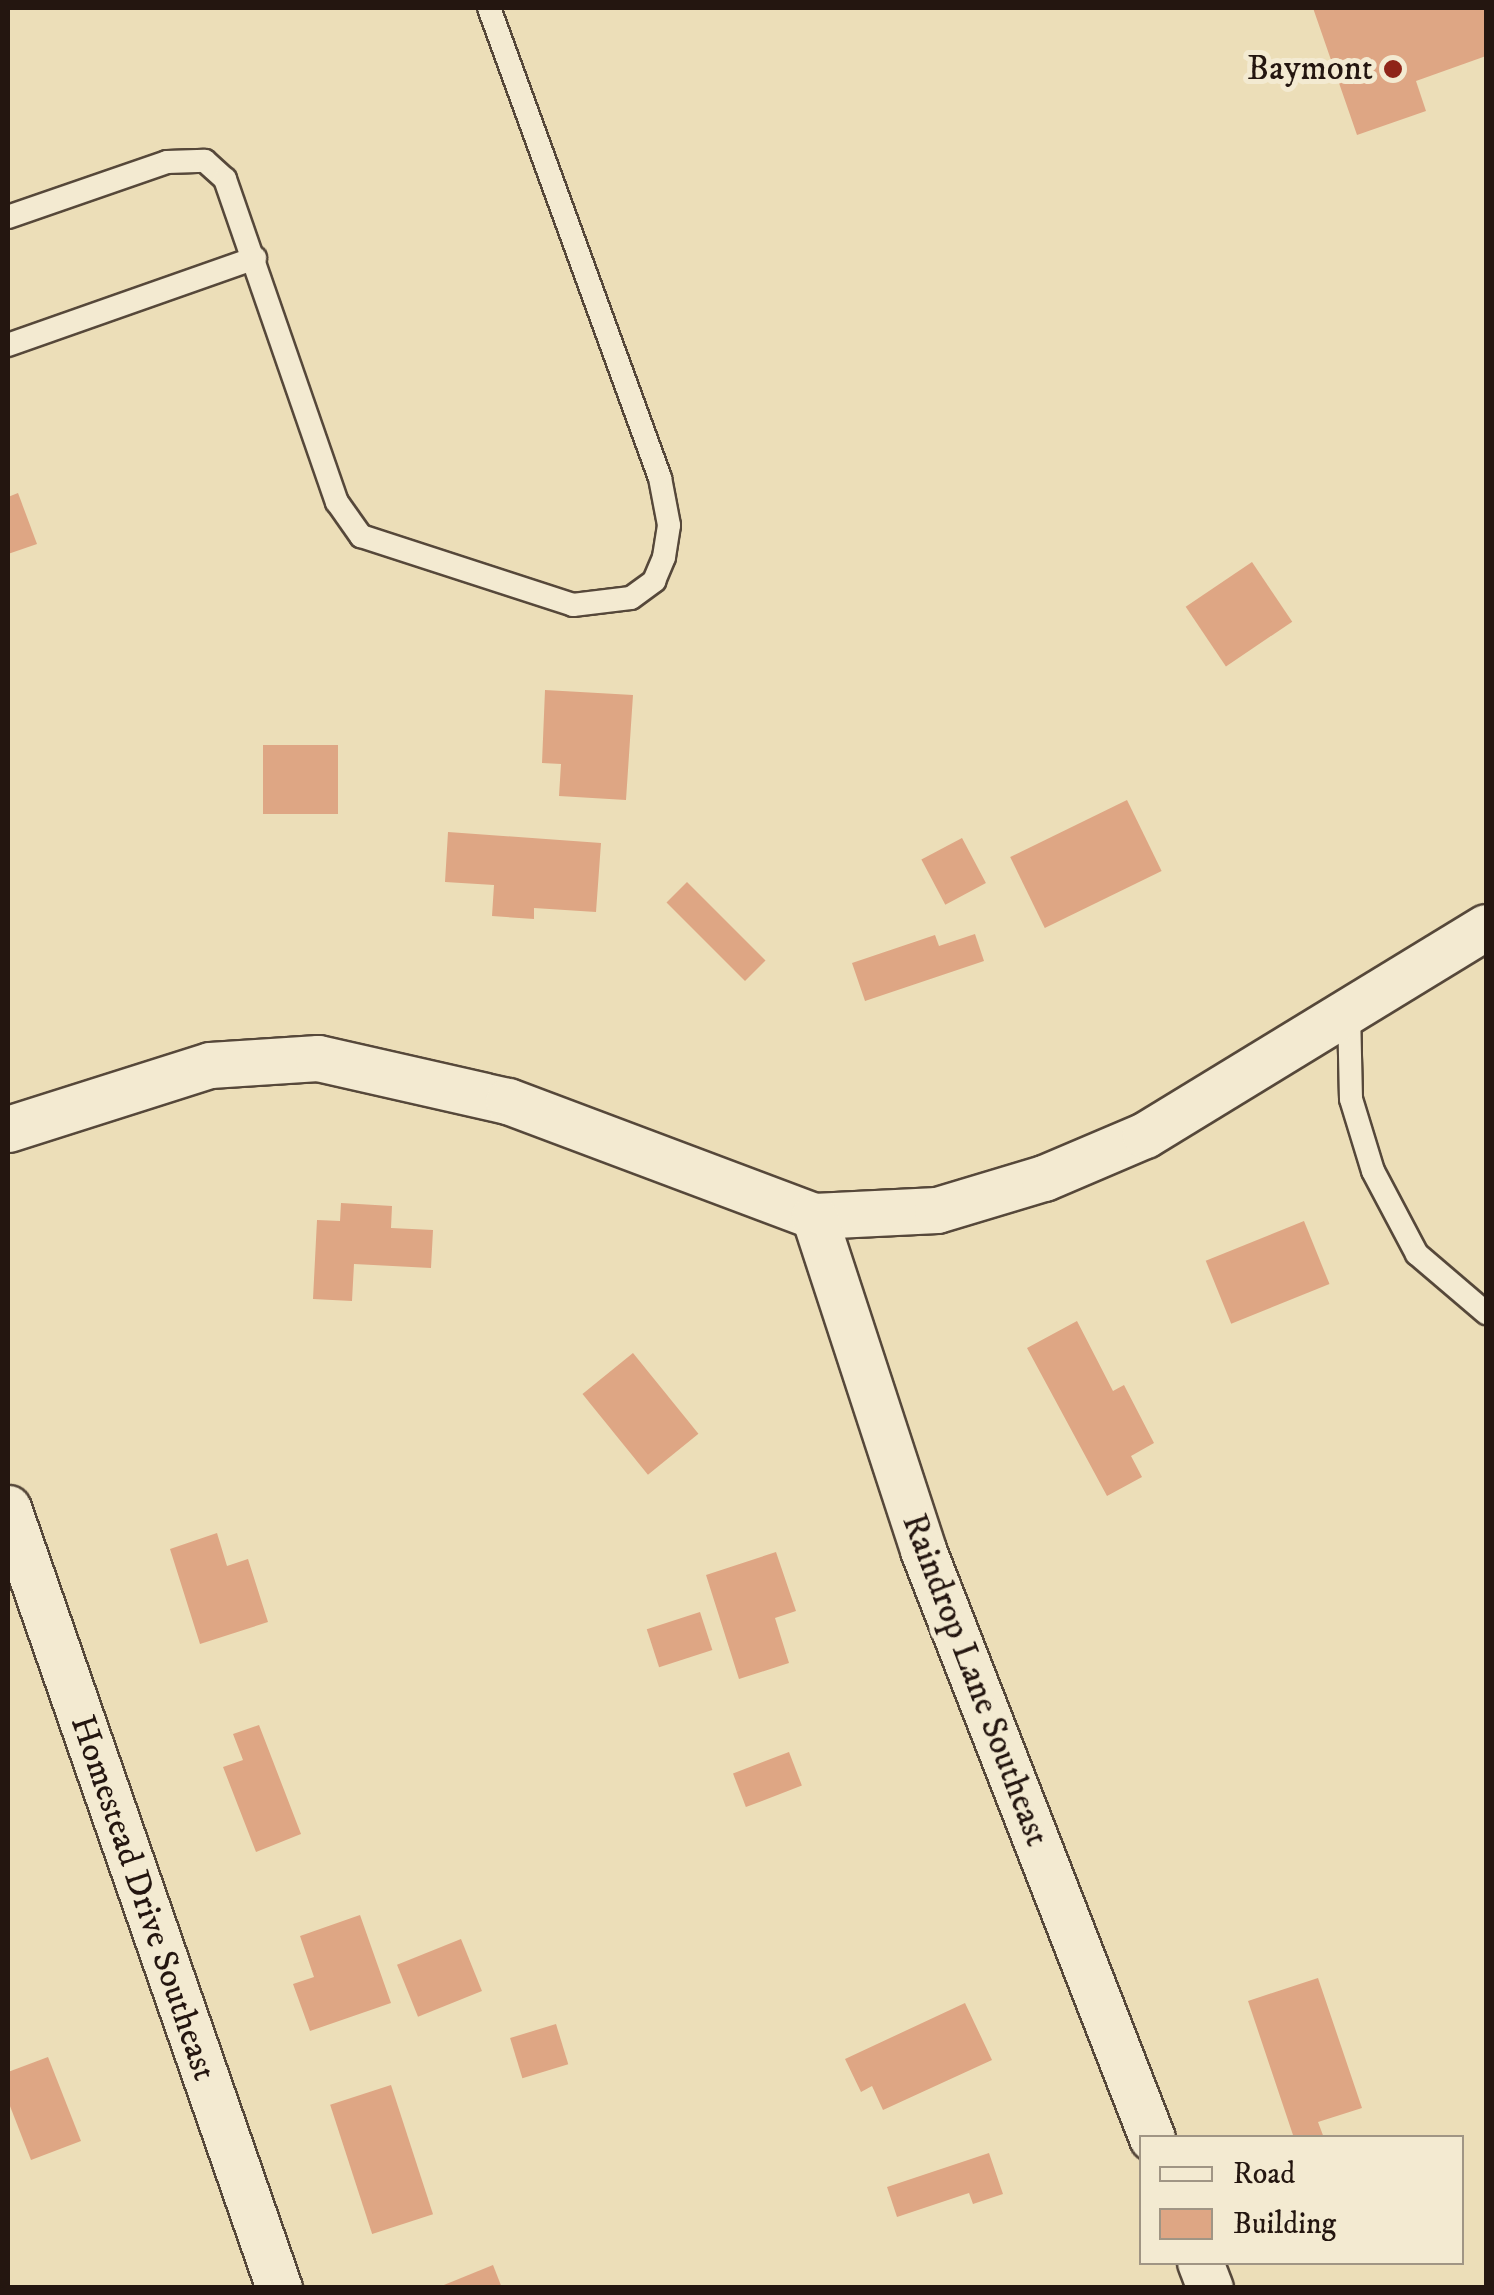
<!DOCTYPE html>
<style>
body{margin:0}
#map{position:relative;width:1494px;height:2295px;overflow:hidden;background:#ecdeb8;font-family:"IM FELL DW Pica",serif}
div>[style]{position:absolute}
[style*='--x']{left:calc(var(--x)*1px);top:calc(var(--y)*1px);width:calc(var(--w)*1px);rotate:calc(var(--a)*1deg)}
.building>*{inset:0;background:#dea684;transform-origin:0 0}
.roads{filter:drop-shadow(2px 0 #56483a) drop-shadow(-2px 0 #56483a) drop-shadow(0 2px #56483a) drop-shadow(0 -2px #56483a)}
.service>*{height:22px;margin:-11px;padding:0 11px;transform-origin:11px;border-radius:11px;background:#f3ead1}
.minor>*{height:45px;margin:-22.5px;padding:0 22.5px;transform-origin:22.5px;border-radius:22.5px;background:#f3ead1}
.dots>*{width:28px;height:28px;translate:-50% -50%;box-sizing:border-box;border:5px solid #f3ead1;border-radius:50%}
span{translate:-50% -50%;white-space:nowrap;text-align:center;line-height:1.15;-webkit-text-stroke:10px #f3ead1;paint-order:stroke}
.poi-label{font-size:35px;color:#241610}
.right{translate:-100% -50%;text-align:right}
.street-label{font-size:35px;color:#241610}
.frame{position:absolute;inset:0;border:10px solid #241610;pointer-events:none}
.legend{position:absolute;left:1139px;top:2135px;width:325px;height:130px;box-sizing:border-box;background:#f3ead1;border:2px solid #a09584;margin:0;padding:12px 18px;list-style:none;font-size:30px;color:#241610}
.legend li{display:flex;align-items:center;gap:20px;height:50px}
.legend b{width:50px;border:2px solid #a09584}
</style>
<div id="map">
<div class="building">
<i style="clip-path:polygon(1313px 8px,1486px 8px,1486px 56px,1416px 81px,1426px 111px,1357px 135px)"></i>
<i style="clip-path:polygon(18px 493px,37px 544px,8px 554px,8px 497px)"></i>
<i style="left:1252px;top:562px;width:72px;height:80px;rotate:56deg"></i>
<i style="clip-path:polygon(545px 690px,633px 695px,626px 800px,559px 796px,561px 764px,542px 763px)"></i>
<i style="left:263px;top:745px;width:75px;height:69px"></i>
<i style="left:1127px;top:800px;width:79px;height:130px;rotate:64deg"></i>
<i style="clip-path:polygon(448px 832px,601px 843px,596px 912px,534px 908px,534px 919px,492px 916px,494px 885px,445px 882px)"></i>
<i style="left:962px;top:838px;width:51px;height:46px;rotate:62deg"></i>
<i style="left:687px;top:882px;width:111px;height:29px;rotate:45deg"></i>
<i style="clip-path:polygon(975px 934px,984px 961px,865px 1001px,852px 963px,935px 935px,939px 946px)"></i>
<i style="clip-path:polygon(341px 1203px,392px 1206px,391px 1228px,433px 1230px,431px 1268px,354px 1264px,352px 1301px,313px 1299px,317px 1220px,340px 1221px)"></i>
<i style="left:1304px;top:1221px;width:68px;height:106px;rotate:68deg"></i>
<i style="clip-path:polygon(1077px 1321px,1113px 1391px,1124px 1385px,1154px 1443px,1131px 1456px,1142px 1477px,1107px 1496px,1027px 1348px)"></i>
<i style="left:633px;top:1353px;width:104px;height:65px;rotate:51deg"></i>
<i style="clip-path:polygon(217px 1533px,227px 1566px,248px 1559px,268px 1622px,200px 1644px,170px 1549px)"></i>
<i style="clip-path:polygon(776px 1552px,796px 1611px,775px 1618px,789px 1663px,739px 1679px,706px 1575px)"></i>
<i style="left:700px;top:1612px;width:40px;height:56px;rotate:72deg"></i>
<i style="clip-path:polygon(259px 1725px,301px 1834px,256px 1852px,223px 1767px,243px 1760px,233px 1734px)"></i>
<i style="left:789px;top:1752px;width:36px;height:60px;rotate:69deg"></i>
<i style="clip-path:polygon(360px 1915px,391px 2003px,310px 2031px,293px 1984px,314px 1977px,300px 1936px)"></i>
<i style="left:461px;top:1939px;width:56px;height:69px;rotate:68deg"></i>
<i style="clip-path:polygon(1318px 1978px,1362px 2108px,1318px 2122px,1324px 2138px,1294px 2138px,1248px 2001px)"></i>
<i style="clip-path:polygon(965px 2003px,992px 2060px,883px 2110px,872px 2086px,861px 2092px,845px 2059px)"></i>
<i style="left:556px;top:2024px;width:42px;height:48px;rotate:73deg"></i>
<i style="clip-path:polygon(48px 2057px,81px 2141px,31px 2160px,8px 2101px,8px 2072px)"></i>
<i style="left:391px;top:2085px;width:136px;height:64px;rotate:72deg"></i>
<i style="clip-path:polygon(989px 2153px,1003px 2194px,973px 2204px,969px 2193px,897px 2217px,887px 2187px)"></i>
<i style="clip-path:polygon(493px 2265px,502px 2288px,439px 2288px,439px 2287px)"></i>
</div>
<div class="roads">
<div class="service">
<i style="--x:8;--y:217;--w:168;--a:-19.1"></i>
<i style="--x:167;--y:162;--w:38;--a:-2"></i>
<i style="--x:205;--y:161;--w:27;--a:42"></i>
<i style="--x:225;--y:179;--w:342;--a:70.9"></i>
<i style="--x:337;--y:502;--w:42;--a:54.8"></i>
<i style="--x:361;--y:536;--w:223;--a:18"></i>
<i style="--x:573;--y:605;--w:58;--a:-6.9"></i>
<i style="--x:631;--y:598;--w:29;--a:-36"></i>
<i style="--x:654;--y:581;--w:26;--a:-67"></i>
<i style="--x:664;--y:557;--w:32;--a:-81"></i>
<i style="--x:669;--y:525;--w:48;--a:-100.8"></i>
<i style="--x:660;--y:478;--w:500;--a:-109.99"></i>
<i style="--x:8;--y:345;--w:262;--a:-19.4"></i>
<i style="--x:1349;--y:1011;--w:88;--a:88.7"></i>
<i style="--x:1351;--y:1099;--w:75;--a:73"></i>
<i style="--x:1373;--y:1171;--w:94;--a:62.1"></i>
<i style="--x:1417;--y:1254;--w:91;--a:40.5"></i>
</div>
<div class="minor">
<i style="--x:8;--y:1129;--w:212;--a:-17.6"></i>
<i style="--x:210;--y:1065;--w:108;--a:-3.7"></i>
<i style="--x:318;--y:1058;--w:195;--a:12.8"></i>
<i style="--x:508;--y:1101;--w:327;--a:20.6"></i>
<i style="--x:814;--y:1216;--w:123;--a:-2.8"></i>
<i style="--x:937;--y:1210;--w:112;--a:-16.7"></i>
<i style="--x:1044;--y:1178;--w:110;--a:-23.1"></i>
<i style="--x:1145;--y:1135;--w:399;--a:-31.4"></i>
<i style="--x:814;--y:1216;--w:351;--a:71.9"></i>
<i style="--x:923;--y:1550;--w:631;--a:68.72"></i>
<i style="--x:8;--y:1508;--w:826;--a:70.84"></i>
<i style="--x:1200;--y:2262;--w:28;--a:69"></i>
</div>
</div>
<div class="dots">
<i style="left:1393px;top:69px;background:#8f2418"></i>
</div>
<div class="poi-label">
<span class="right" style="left:1373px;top:69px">Baymont</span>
</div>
<div class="street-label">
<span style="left:975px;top:1680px;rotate:69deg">Raindrop Lane Southeast</span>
<span style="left:143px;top:1898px;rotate:71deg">Homestead Drive Southeast</span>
</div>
<div class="frame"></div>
<ul class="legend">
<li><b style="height:12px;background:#f3ead1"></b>Road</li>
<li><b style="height:28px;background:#dea684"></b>Building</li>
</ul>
</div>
